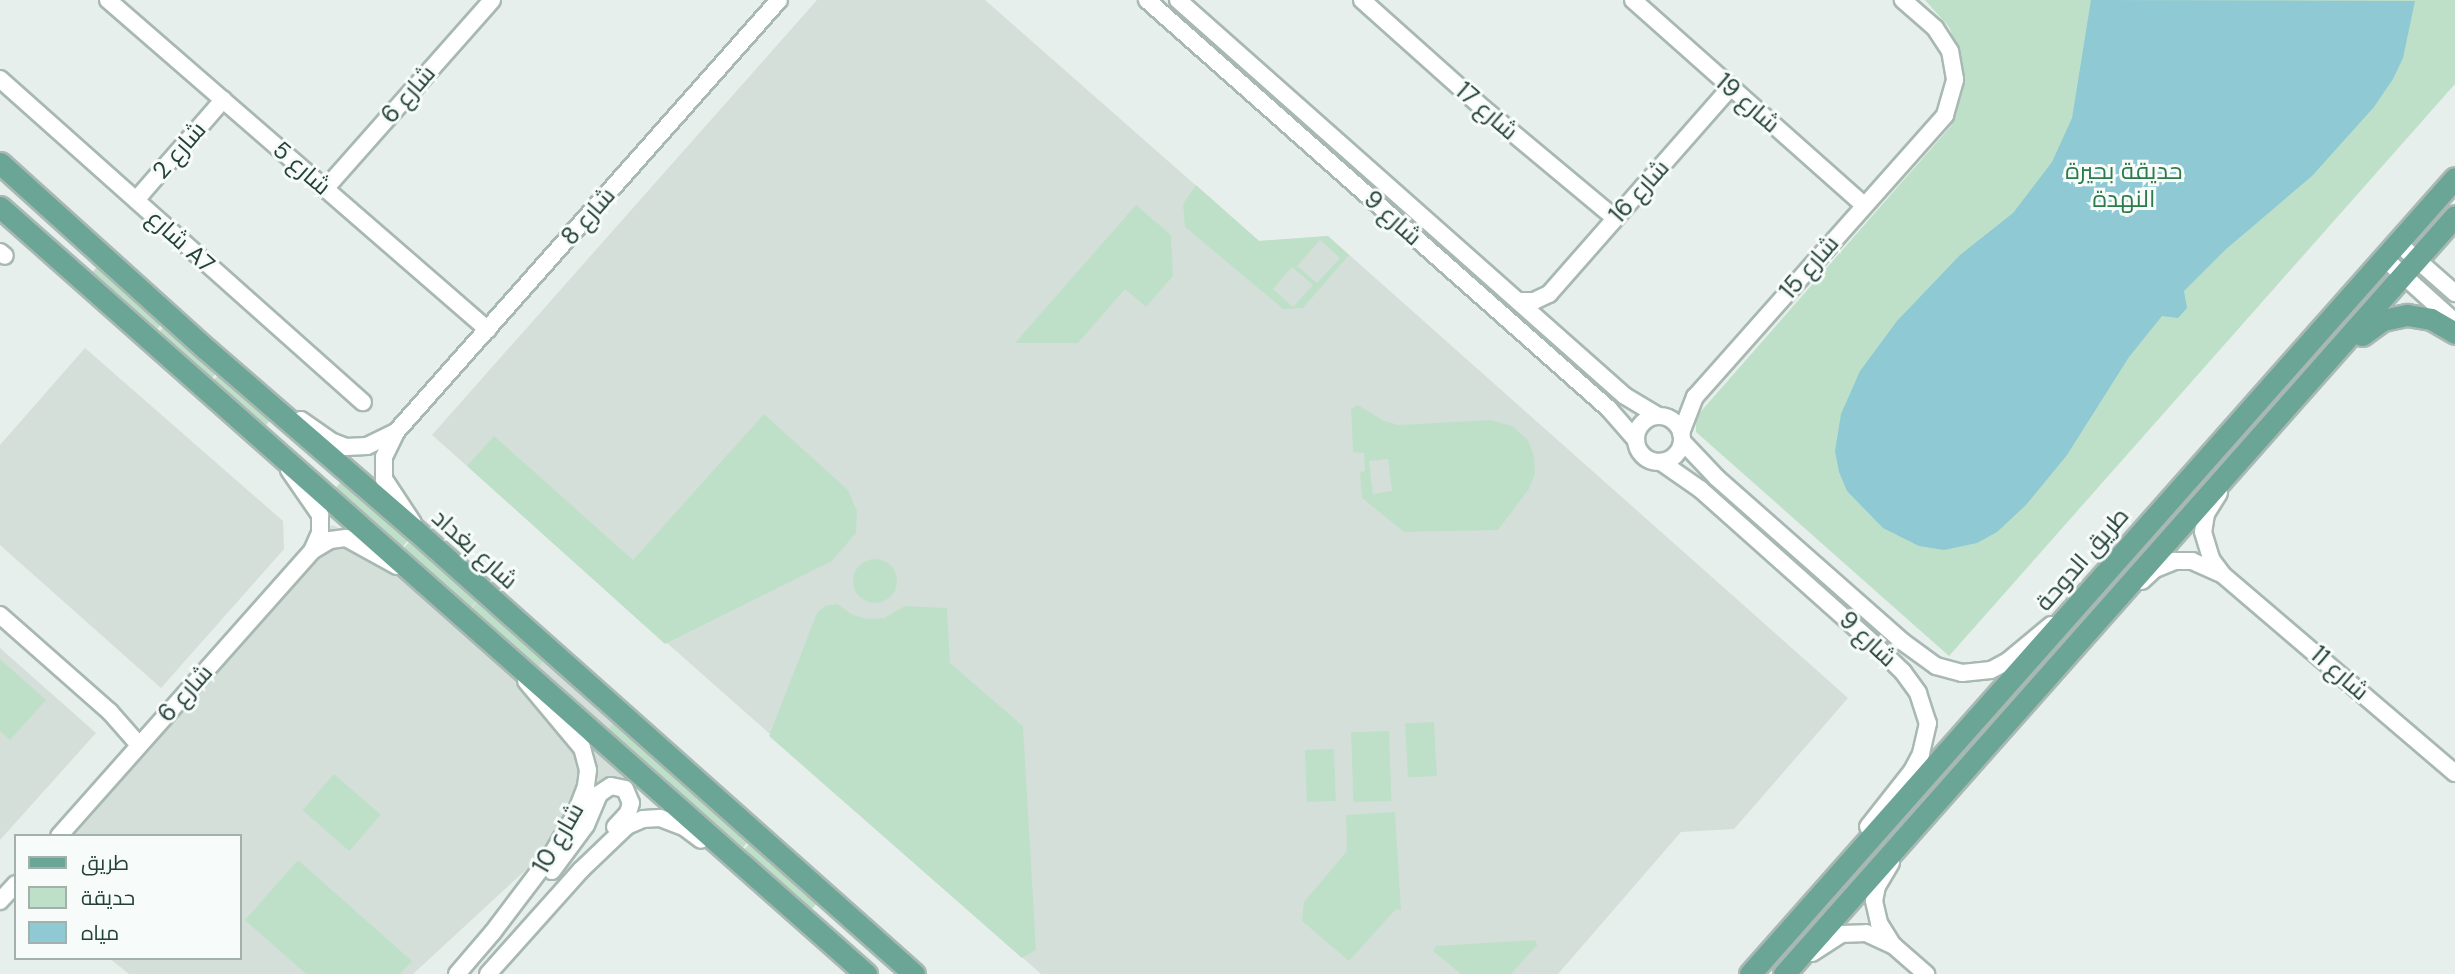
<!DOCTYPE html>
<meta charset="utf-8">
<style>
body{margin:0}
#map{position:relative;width:2455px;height:974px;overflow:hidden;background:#e6efeb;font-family:"DM Sans",Cairo,sans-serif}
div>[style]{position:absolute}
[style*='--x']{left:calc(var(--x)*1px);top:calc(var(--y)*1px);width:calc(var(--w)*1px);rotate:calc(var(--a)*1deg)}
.built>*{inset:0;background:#d4dfda}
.green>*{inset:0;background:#bfe0c8;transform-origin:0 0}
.round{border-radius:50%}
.water>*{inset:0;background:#8ec9d4}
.roads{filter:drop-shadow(2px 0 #a8b8b2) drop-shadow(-2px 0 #a8b8b2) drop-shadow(0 2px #a8b8b2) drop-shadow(0 -2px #a8b8b2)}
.minor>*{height:16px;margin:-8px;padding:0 8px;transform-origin:8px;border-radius:8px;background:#fff}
.minor>.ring{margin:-8px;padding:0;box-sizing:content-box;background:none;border:16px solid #fff;border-radius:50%}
.major>*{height:21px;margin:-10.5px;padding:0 10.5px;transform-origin:10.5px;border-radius:10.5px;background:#6aa596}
span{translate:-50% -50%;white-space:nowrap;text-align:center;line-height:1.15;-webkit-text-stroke:6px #f7fbf9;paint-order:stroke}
.street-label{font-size:24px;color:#24423a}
.park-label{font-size:24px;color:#2d7a4b}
.legend{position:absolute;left:14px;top:834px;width:228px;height:126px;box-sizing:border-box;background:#f7fbf9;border:2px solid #a3b1ad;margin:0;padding:9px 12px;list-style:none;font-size:21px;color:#24423a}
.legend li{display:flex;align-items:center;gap:14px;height:35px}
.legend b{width:35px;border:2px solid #a3b1ad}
</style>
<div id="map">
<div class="built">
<i style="clip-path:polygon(817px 0,985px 0,1259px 241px,1328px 236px,1848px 698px,1734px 829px,1681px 832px,1558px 974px,1041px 974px,432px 435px)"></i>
<i style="clip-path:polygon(85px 348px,283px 521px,284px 549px,161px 688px,0 545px,0 445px)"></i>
<i style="clip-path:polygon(332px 525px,500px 603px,661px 745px,413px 974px,129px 974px,109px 958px,240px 958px,240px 836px,59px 836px)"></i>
<i style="clip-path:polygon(0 648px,96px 733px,0 840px)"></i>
</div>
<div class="green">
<i style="clip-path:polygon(1925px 0,2455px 0,2455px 84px,1949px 656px,1696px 432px,1696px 417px,1951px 126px,1963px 91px,1961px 56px,1949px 27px)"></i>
<i style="clip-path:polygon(evenodd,1196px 185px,1259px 241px,1328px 236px,1349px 255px,1303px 308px,1283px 309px,1185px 227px,1183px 204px,1196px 185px,1320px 240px,1340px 258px,1317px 283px,1297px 266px,1320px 240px,1196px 185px,1292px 267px,1313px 285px,1293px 307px,1273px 289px,1292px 267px)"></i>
<i style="clip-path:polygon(1136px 205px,1171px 235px,1173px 276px,1146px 307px,1125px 289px,1078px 343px,1015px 343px)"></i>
<i style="left:98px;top:266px;width:86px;height:8px;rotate:41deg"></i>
<i style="clip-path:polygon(165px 325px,218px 371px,212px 378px,160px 331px)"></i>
<i style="clip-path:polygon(220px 373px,271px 419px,266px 425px,214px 380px)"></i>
<i style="clip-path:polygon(evenodd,1358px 405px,1382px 420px,1398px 425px,1491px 420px,1512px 426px,1528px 440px,1534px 456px,1535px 473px,1529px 489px,1498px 530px,1404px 532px,1362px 498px,1360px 472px,1365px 471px,1364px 453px,1353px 452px,1351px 409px,1358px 405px,1388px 459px,1392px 491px,1373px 494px,1369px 461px,1388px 459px)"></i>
<i style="clip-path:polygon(764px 414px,848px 490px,857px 511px,856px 533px,832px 561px,665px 644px,467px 466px,494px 436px,633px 560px)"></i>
<i style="left:342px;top:481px;width:89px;height:9px;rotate:42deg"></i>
<i style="left:410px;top:541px;width:89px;height:9px;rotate:42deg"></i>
<i class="round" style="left:853px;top:559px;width:44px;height:44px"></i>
<i style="left:478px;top:602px;width:88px;height:9px;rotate:41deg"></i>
<i style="clip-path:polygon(837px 604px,853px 615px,868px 619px,884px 618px,905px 606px,947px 608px,950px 663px,1023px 726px,1036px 950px,1022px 958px,769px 736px,817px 613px,825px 606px)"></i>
<i style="clip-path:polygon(0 659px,46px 700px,10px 740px,0 731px)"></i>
<i style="left:1434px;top:722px;width:54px;height:29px;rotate:87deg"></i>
<i style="left:614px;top:723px;width:179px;height:9px;rotate:41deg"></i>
<i style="left:1389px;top:731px;width:70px;height:38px;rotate:88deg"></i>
<i style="left:1334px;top:749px;width:52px;height:29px;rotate:88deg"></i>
<i style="left:334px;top:774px;width:62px;height:48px;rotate:41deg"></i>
<i style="clip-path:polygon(1395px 812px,1401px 910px,1396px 909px,1349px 961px,1302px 921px,1304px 902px,1347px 851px,1346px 815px)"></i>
<i style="left:750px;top:843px;width:90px;height:10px;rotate:42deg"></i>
<i style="clip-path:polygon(298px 860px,412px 961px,400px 974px,306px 974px,245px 920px)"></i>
<i style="clip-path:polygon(1535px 940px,1537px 945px,1511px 974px,1461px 974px,1433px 951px,1436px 946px)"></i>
</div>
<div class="water">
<i style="clip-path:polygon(2091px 0,2415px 1px,2403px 58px,2393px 79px,2374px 107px,2312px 176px,2225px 250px,2184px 291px,2187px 308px,2178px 318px,2162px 316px,2129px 357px,2067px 455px,2026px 505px,1997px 532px,1977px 543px,1944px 550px,1919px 546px,1883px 528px,1847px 491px,1839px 472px,1835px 451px,1841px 414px,1860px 371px,1897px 321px,1960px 255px,2013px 213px,2052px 162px,2072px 118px)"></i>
</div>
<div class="roads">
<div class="minor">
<i style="--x:108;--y:0;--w:503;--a:40.97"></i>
<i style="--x:1147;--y:0;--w:617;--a:41.52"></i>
<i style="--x:1609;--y:409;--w:41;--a:48.9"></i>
<i style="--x:1178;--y:0;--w:597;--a:41.54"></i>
<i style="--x:1625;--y:396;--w:39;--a:31"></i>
<i style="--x:1362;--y:0;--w:164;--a:41.8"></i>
<i style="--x:1484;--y:109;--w:170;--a:39.8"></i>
<i style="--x:1633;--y:0;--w:309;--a:41.6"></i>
<i style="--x:0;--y:79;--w:486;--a:41.7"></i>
<i style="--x:325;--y:189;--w:252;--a:-48.5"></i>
<i style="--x:136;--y:200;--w:133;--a:-49"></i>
<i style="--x:2398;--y:243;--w:76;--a:41.3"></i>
<i style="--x:0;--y:252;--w:6;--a:39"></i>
<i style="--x:2384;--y:258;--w:96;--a:42"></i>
<i style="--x:1518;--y:301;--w:16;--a:0"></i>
<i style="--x:1534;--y:301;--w:17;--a:-25"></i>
<i style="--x:1549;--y:294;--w:274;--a:-48.7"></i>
<i class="ring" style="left:1636px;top:416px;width:30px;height:30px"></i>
<i style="--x:301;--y:420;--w:39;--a:35"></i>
<i style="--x:333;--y:442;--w:14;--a:21"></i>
<i style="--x:346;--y:447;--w:21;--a:-3"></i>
<i style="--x:367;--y:446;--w:32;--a:-26"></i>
<i style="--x:1681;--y:433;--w:39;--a:-69"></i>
<i style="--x:1695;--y:397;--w:377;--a:-48.4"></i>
<i style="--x:1945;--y:115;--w:37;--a:-74"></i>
<i style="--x:1955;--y:79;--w:28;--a:-100"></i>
<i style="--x:1950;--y:51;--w:27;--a:-123"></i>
<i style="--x:1935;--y:28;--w:43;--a:-138.8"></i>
<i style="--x:1682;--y:441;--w:51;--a:46.6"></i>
<i style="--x:1717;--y:478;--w:248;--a:41.4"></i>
<i style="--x:1903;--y:642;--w:41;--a:36"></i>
<i style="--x:1936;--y:666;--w:27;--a:15"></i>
<i style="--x:1962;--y:673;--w:29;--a:-6"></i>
<i style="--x:1991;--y:670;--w:19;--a:-28"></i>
<i style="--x:2008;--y:661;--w:56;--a:-39.9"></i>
<i style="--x:1661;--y:462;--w:47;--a:34.7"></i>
<i style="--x:1700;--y:489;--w:234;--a:41.7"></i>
<i style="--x:1875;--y:645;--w:39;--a:44"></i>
<i style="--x:1903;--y:672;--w:26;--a:54"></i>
<i style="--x:1918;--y:693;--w:32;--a:72"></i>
<i style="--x:1928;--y:723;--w:32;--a:103"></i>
<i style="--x:1921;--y:754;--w:19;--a:118"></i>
<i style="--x:1912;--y:771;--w:71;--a:128.2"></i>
<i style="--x:289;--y:470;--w:55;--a:55.4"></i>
<i style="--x:320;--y:515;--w:18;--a:90"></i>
<i style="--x:320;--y:533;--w:20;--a:114"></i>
<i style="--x:2219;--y:493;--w:25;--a:122"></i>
<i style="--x:2206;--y:514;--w:18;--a:99"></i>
<i style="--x:2203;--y:532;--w:28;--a:73"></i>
<i style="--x:2211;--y:559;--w:20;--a:53"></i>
<i style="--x:2223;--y:575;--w:305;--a:40.5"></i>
<i style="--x:413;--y:523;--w:53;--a:-123.4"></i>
<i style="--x:384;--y:479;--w:22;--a:-90"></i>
<i style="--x:384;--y:457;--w:28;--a:-64"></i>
<i style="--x:396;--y:432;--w:577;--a:-48.44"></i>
<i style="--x:2142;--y:581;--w:18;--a:-43"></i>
<i style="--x:2155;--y:569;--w:22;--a:-22"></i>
<i style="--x:2175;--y:561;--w:17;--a:0"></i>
<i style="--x:2192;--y:561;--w:30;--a:24"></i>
<i style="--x:0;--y:615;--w:147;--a:41.4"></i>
<i style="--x:110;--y:712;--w:44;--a:48.7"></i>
<i style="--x:59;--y:836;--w:381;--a:-48.4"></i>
<i style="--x:312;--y:551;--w:21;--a:-31"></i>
<i style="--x:330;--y:540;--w:16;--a:-7"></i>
<i style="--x:346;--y:538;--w:58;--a:28.8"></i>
<i style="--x:1891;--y:863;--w:27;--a:121"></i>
<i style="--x:1877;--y:886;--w:15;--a:101"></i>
<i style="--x:1874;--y:901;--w:23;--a:77"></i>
<i style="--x:1879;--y:923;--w:25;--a:58"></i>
<i style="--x:552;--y:871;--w:57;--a:-53.5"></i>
<i style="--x:586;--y:825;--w:34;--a:-67"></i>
<i style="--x:599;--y:794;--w:14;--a:-34"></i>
<i style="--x:611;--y:786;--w:14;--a:12"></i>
<i style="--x:625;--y:789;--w:15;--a:67"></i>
<i style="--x:631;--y:803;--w:10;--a:107"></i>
<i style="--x:628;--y:813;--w:19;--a:133"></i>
<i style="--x:0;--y:901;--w:23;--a:-47"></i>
<i style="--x:1812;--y:953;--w:35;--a:-33"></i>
<i style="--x:1841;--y:934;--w:25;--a:-2"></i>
<i style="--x:1866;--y:933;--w:31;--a:25"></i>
<i style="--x:1894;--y:946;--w:43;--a:41.2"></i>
<i style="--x:457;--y:974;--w:55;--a:-49.4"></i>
<i style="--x:493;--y:932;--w:98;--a:-52.9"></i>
<i style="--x:552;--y:854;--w:45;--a:-59.5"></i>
<i style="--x:575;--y:815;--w:31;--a:-69"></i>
<i style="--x:586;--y:786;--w:16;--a:-83"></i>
<i style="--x:588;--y:770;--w:23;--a:-105"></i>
<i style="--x:582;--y:748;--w:87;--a:-129.9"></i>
<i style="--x:488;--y:974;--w:140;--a:-48.2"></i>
<i style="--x:581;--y:870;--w:64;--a:-43.7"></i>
<i style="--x:627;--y:826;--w:17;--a:-24"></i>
<i style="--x:643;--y:819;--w:17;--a:-3"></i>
<i style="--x:660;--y:818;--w:26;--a:21"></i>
<i style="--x:684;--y:827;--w:21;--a:37"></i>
</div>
<div class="major">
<i style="--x:0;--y:163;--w:278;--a:42.1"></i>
<i style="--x:206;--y:349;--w:276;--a:40.9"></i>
<i style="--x:415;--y:530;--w:668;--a:41.66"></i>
<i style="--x:0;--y:207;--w:1157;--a:41.53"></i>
<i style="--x:2362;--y:335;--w:26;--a:-36"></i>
<i style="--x:2383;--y:320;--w:25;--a:-12"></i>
<i style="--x:2407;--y:315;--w:24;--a:9"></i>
<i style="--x:2431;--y:319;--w:28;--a:30"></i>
<i style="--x:1750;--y:974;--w:1063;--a:-48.47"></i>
<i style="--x:1784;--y:974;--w:1012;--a:-48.48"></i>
</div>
</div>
<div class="street-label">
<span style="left:408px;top:94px;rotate:-49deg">شارع 6</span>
<span style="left:1748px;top:103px;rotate:41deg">شارع 19</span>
<span style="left:1487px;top:111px;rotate:41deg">شارع 17</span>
<span style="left:179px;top:150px;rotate:-49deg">شارع 2</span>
<span style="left:302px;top:168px;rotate:41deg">شارع 5</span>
<span style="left:1639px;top:191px;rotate:-48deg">شارع 16</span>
<span style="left:588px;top:216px;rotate:-49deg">شارع 8</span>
<span style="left:1393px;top:218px;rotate:42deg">شارع 9</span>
<span style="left:181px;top:241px;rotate:42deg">شارع A7</span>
<span style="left:1809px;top:267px;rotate:-49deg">شارع 15</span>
<span style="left:475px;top:549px;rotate:42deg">شارع بغداد</span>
<span style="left:2082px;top:559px;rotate:-49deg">طريق الدوحة</span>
<span style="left:1868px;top:639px;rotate:43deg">شارع 9</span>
<span style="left:2340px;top:673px;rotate:41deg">شارع 11</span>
<span style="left:185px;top:693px;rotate:-48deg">شارع 6</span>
<span style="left:558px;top:838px;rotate:-60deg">شارع 10</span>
</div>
<div class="park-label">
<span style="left:2124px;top:185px">حديقة بحيرة<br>النهدة</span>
</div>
<ul class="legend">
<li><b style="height:9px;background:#6aa596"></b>طريق</li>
<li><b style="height:19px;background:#bfe0c8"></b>حديقة</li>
<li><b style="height:19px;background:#8ec9d4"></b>مياه</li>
</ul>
</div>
